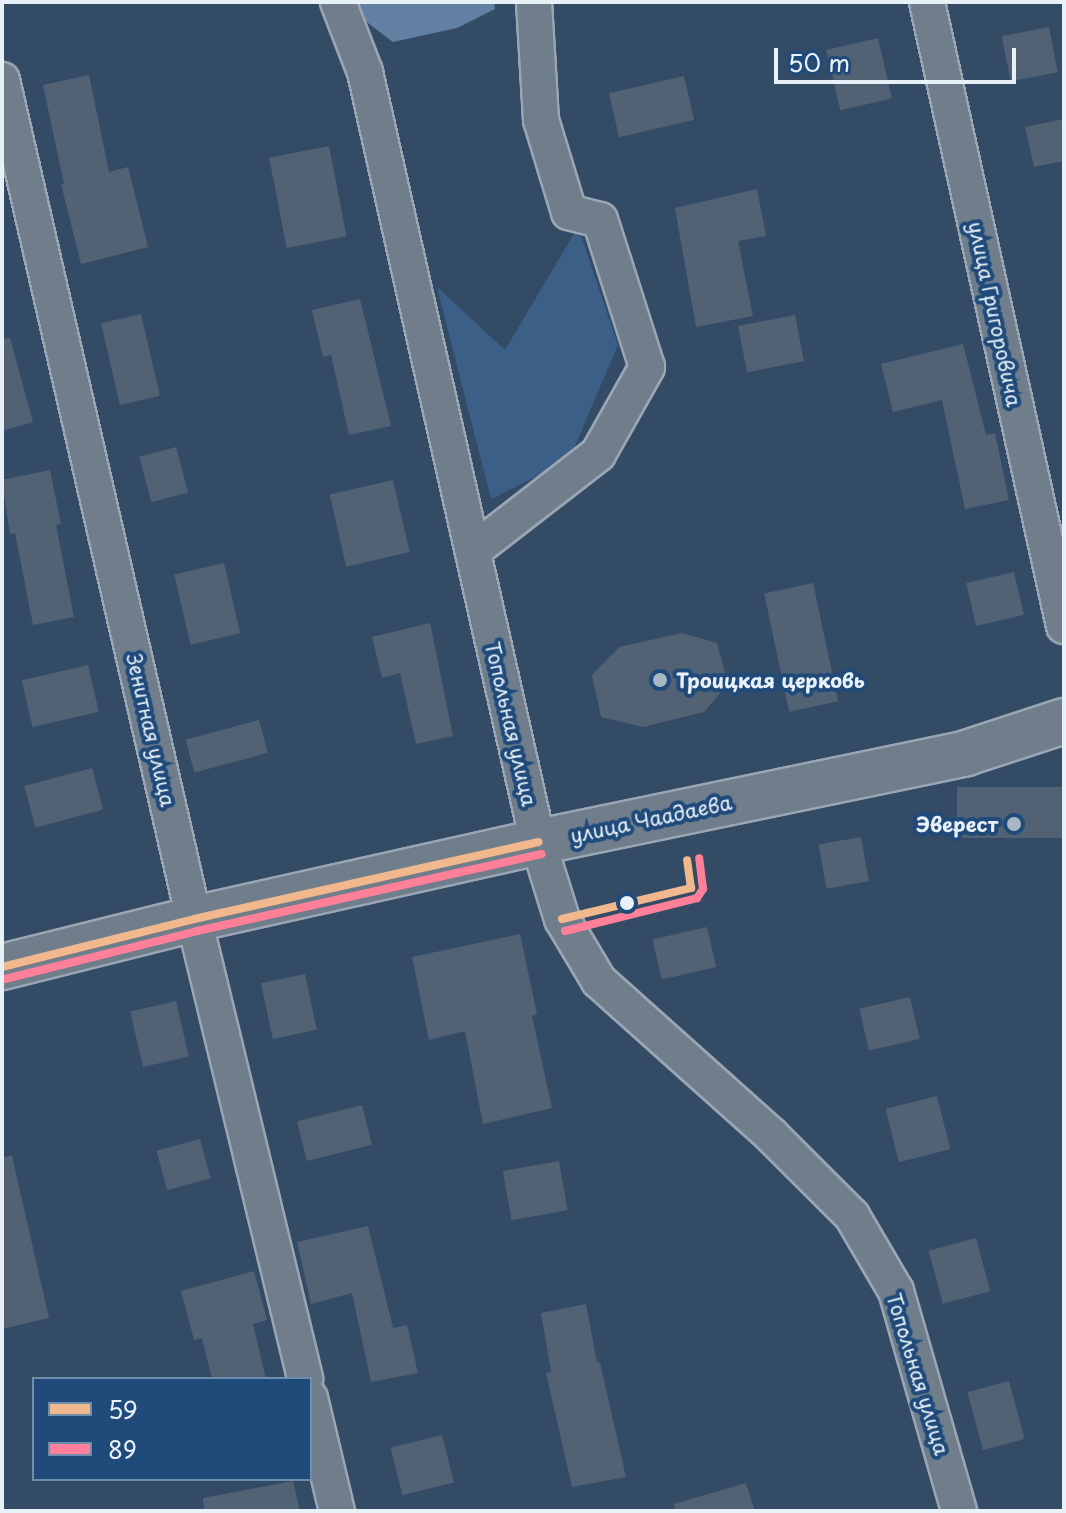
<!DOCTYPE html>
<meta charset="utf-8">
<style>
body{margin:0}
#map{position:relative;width:1066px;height:1513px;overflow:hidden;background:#344b65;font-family:"Playpen Sans",sans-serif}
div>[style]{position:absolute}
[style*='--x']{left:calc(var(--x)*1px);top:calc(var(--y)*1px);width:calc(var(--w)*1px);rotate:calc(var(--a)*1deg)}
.green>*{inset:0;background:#3b5f87}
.water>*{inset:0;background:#6280a1}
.building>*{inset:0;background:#516275;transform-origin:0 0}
.roads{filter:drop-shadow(2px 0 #9aa6b3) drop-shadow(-2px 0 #9aa6b3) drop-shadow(0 2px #9aa6b3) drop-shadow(0 -2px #9aa6b3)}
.street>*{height:34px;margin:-17px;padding:0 17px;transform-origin:17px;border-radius:17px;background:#707e8c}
.secondary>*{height:44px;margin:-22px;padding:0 22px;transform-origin:22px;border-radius:22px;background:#707e8c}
.bus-1>*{height:8px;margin:-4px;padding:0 4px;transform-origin:4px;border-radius:4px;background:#f1b78d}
.bus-2>*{height:8px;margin:-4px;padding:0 4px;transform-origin:4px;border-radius:4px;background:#ff8098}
.dots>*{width:22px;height:22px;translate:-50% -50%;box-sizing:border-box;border:4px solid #1f4a7a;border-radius:50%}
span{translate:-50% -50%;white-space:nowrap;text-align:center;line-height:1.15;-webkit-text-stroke:8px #1f4a7a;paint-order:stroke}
.street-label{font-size:20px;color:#e8f1f8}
.poi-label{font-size:20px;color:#e8f1f8;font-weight:700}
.left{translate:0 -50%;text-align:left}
.right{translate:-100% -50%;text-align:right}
.frame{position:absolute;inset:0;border:4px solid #e8f1f8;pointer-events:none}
.legend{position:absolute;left:32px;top:1377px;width:280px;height:104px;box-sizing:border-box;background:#1f4a7a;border:2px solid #6f8dac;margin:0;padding:10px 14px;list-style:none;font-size:24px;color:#e8f1f8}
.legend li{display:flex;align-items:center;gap:16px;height:40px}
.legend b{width:40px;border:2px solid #6f8dac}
.scale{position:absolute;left:774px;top:48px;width:242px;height:36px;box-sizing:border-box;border:4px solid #e8f1f8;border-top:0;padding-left:10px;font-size:24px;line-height:28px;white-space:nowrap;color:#e8f1f8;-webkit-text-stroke:6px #1f4a7a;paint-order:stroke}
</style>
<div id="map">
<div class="green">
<i style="clip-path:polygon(578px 227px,618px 345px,569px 460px,491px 499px,437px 287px,505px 350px)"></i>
</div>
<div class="water">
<i style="clip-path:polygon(357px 2px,494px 2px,495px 9px,457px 28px,393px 42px,360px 17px)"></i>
</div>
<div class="building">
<i style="left:1049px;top:27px;width:46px;height:48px;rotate:79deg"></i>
<i style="left:878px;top:38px;width:62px;height:53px;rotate:77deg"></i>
<i style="clip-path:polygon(89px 75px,109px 172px,128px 167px,148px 247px,81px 264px,61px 184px,64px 184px,43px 85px)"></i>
<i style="left:684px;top:76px;width:45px;height:77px;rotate:77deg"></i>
<i style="clip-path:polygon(1064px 119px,1064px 161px,1034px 167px,1025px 127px)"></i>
<i style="left:329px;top:146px;width:92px;height:61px;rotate:79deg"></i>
<i style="clip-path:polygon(757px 189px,766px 236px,738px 241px,753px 316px,696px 327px,675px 208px)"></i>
<i style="clip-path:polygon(360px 299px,391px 426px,349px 435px,331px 355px,323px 357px,312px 310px)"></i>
<i style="left:141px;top:314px;width:84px;height:41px;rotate:77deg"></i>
<i style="left:795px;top:315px;width:47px;height:58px;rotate:79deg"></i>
<i style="clip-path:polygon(10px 338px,33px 422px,2px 431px,2px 339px)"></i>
<i style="clip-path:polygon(963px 344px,986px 435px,995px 433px,1009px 500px,965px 509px,942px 400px,893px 412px,881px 364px)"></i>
<i style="left:176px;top:447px;width:47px;height:38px;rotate:75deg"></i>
<i style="clip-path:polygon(50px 470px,61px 524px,56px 525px,74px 617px,33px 625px,15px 533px,10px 534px,2px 480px)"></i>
<i style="left:393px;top:480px;width:74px;height:65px;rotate:77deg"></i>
<i style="left:224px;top:563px;width:72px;height:51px;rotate:77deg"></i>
<i style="left:1014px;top:572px;width:44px;height:49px;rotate:77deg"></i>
<i style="left:813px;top:583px;width:121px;height:50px;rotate:78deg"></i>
<i style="clip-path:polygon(430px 623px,453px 736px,416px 744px,400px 673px,382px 678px,372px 637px)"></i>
<i style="clip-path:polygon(682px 633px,717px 643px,728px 684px,704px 712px,643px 727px,601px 717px,592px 675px,619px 647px)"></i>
<i style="left:88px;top:665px;width:48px;height:68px;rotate:77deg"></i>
<i style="left:259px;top:720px;width:34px;height:76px;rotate:75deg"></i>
<i style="left:92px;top:768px;width:43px;height:70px;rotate:75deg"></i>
<i style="left:1064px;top:787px;width:51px;height:107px;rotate:90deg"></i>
<i style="left:861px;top:837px;width:45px;height:43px;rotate:80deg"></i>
<i style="left:707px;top:927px;width:41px;height:56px;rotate:77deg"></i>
<i style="clip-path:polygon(520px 934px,537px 1014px,532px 1016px,552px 1108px,483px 1124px,465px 1031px,429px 1040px,412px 957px)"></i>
<i style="left:305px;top:974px;width:57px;height:45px;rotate:78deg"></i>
<i style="left:910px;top:997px;width:43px;height:52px;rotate:77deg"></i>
<i style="left:176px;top:1001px;width:57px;height:47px;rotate:77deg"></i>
<i style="left:937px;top:1096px;width:55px;height:53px;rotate:76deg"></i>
<i style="left:362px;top:1105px;width:41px;height:67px;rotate:76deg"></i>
<i style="left:200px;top:1139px;width:41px;height:45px;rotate:75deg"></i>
<i style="clip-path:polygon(12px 1156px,49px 1318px,2px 1329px,2px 1157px)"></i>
<i style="left:559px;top:1161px;width:50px;height:57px;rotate:80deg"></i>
<i style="clip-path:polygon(368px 1226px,393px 1328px,407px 1325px,418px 1373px,371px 1382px,352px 1293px,311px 1304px,297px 1242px)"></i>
<i style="left:976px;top:1238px;width:55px;height:49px;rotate:75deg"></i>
<i style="clip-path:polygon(254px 1271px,267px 1320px,253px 1324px,266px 1379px,212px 1379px,202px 1338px,194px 1340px,181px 1291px)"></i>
<i style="clip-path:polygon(586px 1304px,597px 1363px,600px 1363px,626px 1477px,572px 1487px,546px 1373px,551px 1372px,541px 1313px)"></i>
<i style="left:1009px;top:1381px;width:60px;height:43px;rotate:75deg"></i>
<i style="left:442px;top:1435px;width:49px;height:53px;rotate:76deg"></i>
<i style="clip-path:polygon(293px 1481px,300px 1511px,204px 1511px,203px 1498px)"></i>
<i style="clip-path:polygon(746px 1483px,755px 1511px,675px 1511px,674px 1504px)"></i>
</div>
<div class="roads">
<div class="street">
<i style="--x:338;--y:2;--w:75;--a:68.9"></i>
<i style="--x:365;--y:72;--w:789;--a:77.34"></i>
<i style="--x:538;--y:842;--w:81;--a:72.7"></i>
<i style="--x:562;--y:919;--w:72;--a:59.2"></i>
<i style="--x:599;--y:981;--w:231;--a:41.8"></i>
<i style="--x:771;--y:1135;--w:115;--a:45"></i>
<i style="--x:852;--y:1216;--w:87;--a:59.6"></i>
<i style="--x:896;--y:1291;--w:229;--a:74"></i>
<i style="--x:927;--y:2;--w:639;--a:77.62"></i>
<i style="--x:2;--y:80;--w:861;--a:77.11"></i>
<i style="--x:194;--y:919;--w:473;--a:76.4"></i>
<i style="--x:473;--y:551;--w:158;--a:-37.8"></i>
<i style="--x:598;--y:454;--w:100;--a:-60.6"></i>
<i style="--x:647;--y:367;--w:154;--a:-107.7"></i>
<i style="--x:600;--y:220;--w:32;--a:-166"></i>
<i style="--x:569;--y:212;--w:96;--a:-106.9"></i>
<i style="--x:541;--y:120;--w:118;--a:-93.4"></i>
<i style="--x:310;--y:1398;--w:116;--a:76.6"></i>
</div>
<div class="secondary">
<i style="--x:2;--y:967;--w:198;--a:-14"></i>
<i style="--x:194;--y:919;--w:353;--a:-12.6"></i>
<i style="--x:538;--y:842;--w:437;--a:-11.7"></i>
<i style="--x:966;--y:753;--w:103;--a:-18.1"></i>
</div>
</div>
<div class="bus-1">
<i style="--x:562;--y:919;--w:133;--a:-13.5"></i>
<i style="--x:691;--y:888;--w:28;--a:-98"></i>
<i style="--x:2;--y:967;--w:198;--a:-14"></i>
<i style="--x:194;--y:919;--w:353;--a:-12.6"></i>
</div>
<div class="bus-2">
<i style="--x:565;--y:931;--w:136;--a:-14"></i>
<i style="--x:697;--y:898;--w:11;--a:-56"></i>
<i style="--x:703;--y:889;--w:31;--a:-97"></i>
<i style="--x:5;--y:979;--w:198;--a:-14"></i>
<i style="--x:197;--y:931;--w:353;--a:-12.6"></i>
</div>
<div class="dots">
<i style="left:660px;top:680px;background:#a9b7c5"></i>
<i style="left:1014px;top:824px;background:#a9b7c5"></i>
<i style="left:627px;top:903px;background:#e8f1f8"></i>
</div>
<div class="street-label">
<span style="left:995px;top:314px;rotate:78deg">улица Григоровича</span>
<span style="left:511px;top:724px;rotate:77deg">Топольная улица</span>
<span style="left:151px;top:730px;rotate:77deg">Зенитная улица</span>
<span style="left:651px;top:819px;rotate:-12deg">улица Чаадаева</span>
<span style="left:918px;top:1374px;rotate:73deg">Топольная улица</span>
</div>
<div class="poi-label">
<span class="left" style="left:676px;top:680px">Троицкая церковь</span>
<span class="right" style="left:998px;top:824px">Эверест</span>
</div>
<div class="frame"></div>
<ul class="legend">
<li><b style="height:10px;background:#f1b78d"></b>59</li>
<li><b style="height:10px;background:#ff8098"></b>89</li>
</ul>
<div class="scale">50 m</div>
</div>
